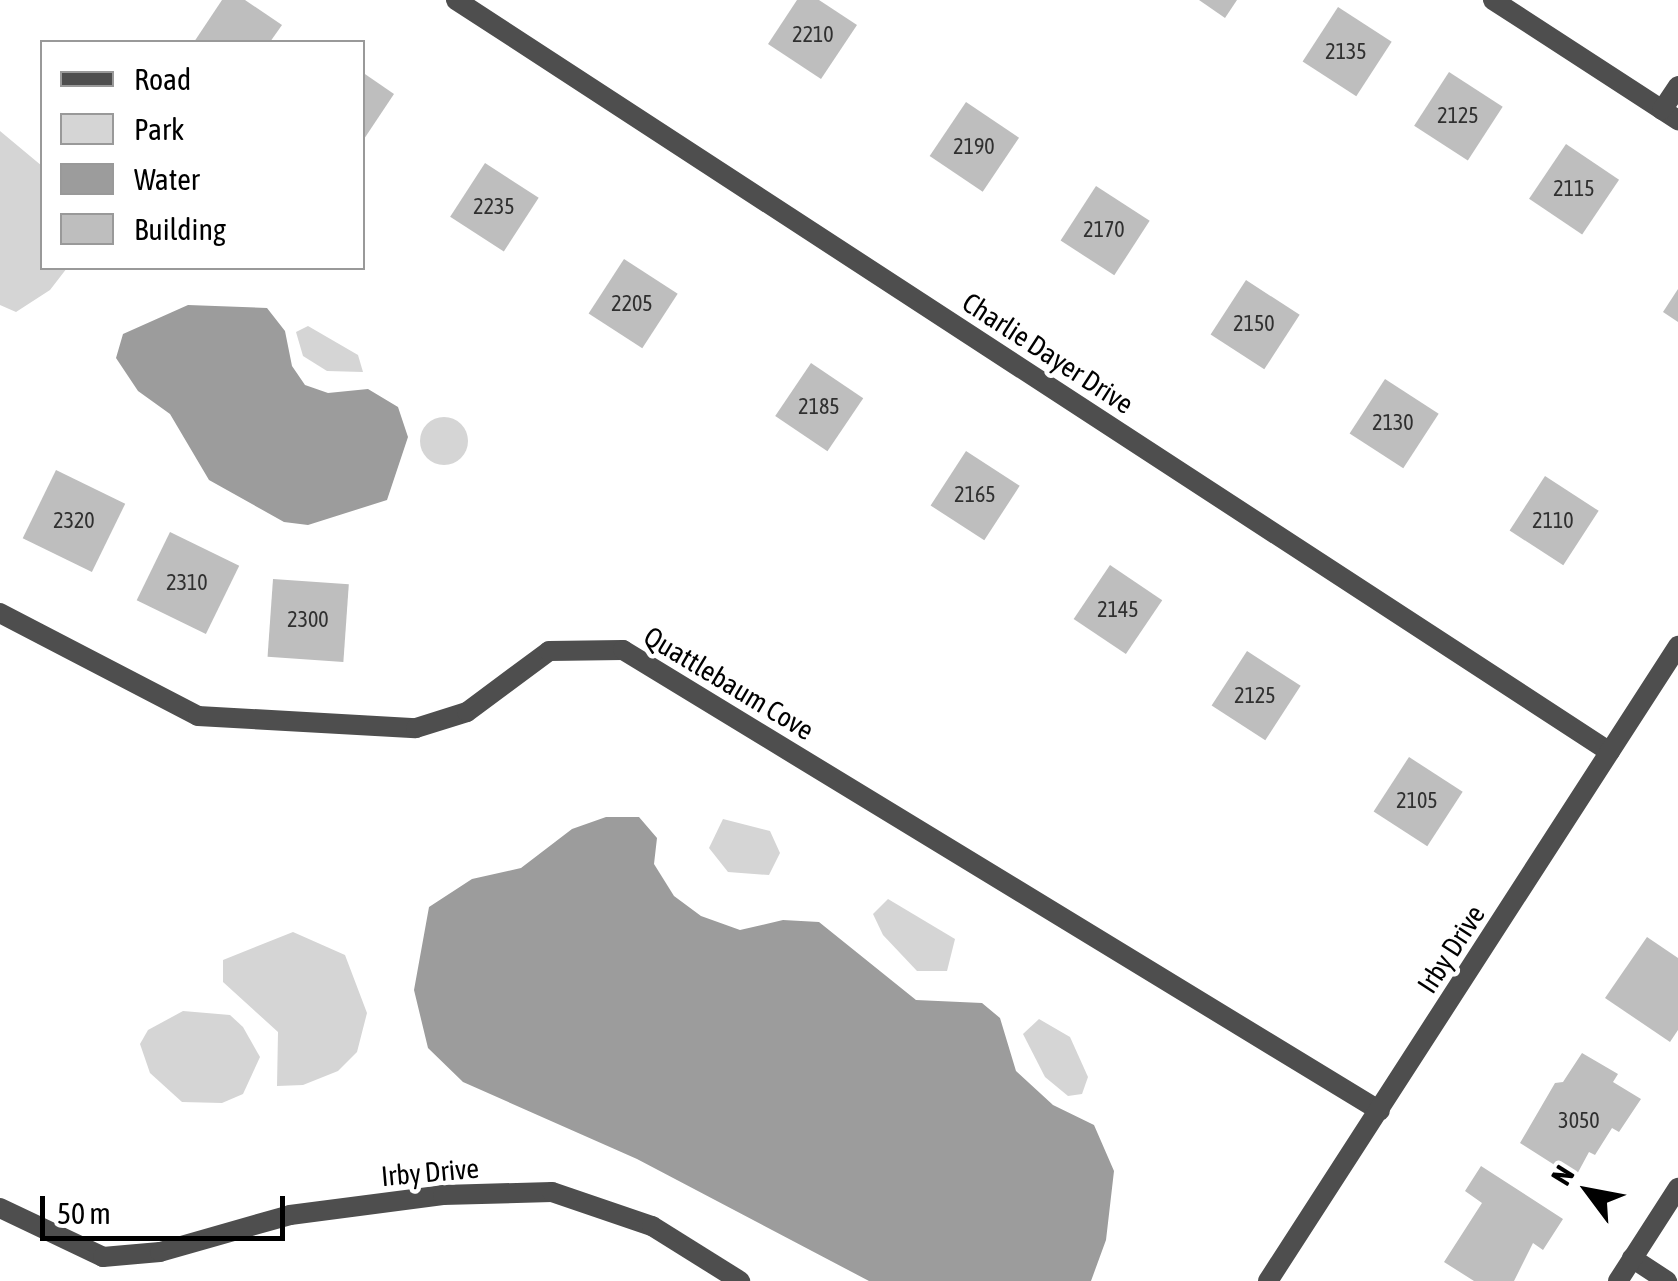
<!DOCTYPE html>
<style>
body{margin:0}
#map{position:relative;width:1678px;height:1281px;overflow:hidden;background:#fff;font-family:"Asap Condensed",sans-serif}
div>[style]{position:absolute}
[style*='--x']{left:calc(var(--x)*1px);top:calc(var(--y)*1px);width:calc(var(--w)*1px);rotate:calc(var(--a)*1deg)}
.green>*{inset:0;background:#d5d5d5}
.round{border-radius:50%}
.water>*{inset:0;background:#9c9c9c}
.building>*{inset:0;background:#bebebe;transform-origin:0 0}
.minor>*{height:20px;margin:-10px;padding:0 10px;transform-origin:10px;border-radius:10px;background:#4e4e4e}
.tertiary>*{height:20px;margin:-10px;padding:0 10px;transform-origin:10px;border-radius:10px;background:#4e4e4e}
span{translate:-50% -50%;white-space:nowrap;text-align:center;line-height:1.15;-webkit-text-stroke:9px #fff;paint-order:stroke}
.number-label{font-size:22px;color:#303030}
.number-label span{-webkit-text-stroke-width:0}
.street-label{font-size:28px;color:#000}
.legend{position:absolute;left:40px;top:40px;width:325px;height:230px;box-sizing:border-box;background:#fff;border:2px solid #999;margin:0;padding:12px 18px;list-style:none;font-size:30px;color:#000}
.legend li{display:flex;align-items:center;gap:20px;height:50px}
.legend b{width:50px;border:2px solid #999}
.north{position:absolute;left:1538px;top:1141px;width:100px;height:100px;-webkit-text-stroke:8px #fff;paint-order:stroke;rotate:302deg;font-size:28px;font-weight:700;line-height:40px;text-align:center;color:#000}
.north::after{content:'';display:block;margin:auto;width:35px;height:45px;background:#000;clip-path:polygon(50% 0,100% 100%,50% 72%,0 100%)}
.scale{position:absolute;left:40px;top:1196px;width:245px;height:45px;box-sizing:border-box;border:5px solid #000;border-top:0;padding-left:12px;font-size:30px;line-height:35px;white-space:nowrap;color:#000;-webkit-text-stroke:8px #fff;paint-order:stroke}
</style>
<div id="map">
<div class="green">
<i style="clip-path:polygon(0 131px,42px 166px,42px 268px,67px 268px,50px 290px,16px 312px,0 305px)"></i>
<i style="clip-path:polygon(308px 326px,358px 355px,363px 372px,327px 371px,303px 356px,296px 332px)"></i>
<i class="round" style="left:420px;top:417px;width:48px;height:48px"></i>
<i style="clip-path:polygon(723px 819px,770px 831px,780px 853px,769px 875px,728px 872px,709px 848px)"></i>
<i style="clip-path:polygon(888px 899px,955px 939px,947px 971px,917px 971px,883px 935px,873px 914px)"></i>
<i style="clip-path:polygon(293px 932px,345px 955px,367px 1013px,357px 1052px,338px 1071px,303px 1085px,277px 1086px,278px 1032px,223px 982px,223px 960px)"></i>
<i style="clip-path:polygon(183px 1011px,230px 1015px,243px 1027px,260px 1057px,243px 1094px,222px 1103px,182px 1102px,150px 1073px,140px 1044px,148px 1030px)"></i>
<i style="clip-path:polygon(1039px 1019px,1070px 1037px,1088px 1077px,1082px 1094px,1068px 1096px,1045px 1077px,1023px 1034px)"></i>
</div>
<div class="water">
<i style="clip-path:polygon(188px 305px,267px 308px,285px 331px,292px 366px,305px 385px,328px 393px,368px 389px,398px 407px,408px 437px,387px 500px,308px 525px,284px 522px,209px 480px,170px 414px,138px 391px,116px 358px,123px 334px)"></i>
<i style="clip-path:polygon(606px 817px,639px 817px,657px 838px,654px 864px,674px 896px,701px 916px,740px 930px,783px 920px,819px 922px,916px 1000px,982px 1003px,1000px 1018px,1016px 1071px,1053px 1105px,1094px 1125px,1114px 1171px,1106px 1240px,1091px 1281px,869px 1281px,637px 1159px,463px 1082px,428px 1048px,414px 990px,429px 907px,472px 879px,521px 868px,572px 829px)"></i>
</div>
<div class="building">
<i style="clip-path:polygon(222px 0,245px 0,282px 25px,270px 42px,194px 42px)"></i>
<i style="clip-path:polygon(797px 0,819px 0,857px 25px,821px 79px,768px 44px)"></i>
<i style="clip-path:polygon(1199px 0,1237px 0,1225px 18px)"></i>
<i style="left:1338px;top:7px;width:64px;height:65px;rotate:33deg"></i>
<i style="clip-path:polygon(362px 72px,394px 94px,362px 142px)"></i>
<i style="left:1449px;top:72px;width:64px;height:64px;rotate:33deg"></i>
<i style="left:966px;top:102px;width:64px;height:65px;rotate:34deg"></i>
<i style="left:1566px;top:144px;width:64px;height:66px;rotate:34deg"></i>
<i style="left:485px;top:163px;width:64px;height:64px;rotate:33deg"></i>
<i style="left:1096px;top:186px;width:64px;height:65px;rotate:33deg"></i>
<i style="left:624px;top:259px;width:64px;height:65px;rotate:33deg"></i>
<i style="left:1246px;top:280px;width:64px;height:65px;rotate:33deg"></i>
<i style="clip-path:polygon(1678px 289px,1678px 322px,1663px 312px)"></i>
<i style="left:811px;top:363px;width:63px;height:64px;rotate:34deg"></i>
<i style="left:1385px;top:379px;width:64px;height:65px;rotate:33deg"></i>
<i style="left:966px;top:451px;width:64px;height:65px;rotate:33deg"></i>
<i style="left:56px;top:470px;width:77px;height:76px;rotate:26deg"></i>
<i style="left:1545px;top:476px;width:64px;height:65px;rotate:33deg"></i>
<i style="left:170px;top:532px;width:77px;height:76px;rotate:26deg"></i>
<i style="left:1110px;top:565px;width:63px;height:65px;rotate:34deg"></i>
<i style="left:273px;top:579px;width:76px;height:78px;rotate:4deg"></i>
<i style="left:1247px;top:651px;width:64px;height:65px;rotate:33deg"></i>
<i style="left:1409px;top:757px;width:64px;height:65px;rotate:33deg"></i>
<i style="clip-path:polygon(1647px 937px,1678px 958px,1678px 1030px,1670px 1042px,1605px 998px)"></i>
<i style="clip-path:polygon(1582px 1053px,1618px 1074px,1613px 1082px,1641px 1099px,1619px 1132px,1612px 1128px,1595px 1155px,1589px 1152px,1575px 1178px,1520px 1143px,1555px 1083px,1563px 1082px)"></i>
<i style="clip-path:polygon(1481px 1166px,1563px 1219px,1543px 1250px,1533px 1243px,1514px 1281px,1474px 1281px,1444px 1262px,1482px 1203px,1465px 1191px)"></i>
</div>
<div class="minor">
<i style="--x:456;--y:0;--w:1377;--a:33.09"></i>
<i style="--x:1493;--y:0;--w:221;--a:33"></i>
<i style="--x:1662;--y:110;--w:29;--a:-56"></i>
<i style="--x:0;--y:613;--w:223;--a:27.5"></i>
<i style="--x:198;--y:716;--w:218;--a:3.2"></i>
<i style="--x:416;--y:728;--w:53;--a:-17.4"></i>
<i style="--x:467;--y:712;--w:102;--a:-36.6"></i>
<i style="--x:549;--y:651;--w:74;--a:-0.8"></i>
<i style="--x:623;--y:650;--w:886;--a:31.34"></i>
<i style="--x:0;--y:1208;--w:114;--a:25.4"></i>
<i style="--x:103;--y:1257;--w:57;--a:-5"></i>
<i style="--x:160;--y:1252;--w:135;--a:-15.9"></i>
<i style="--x:290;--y:1215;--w:154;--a:-7.4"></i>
<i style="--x:443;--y:1195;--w:109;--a:-1.6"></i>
<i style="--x:552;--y:1192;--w:106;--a:18.8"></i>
<i style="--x:652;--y:1226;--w:104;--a:32"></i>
<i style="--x:1632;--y:1258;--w:42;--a:33.3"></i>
<i style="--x:1618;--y:1281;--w:111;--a:-57.2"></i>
</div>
<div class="tertiary">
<i style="--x:1268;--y:1281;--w:756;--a:-57.15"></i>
</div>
<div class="number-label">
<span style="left:813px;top:35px">2210</span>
<span style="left:1346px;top:52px">2135</span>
<span style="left:1458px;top:116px">2125</span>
<span style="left:974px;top:147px">2190</span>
<span style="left:1574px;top:189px">2115</span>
<span style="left:494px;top:207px">2235</span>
<span style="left:1104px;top:230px">2170</span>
<span style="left:632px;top:304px">2205</span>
<span style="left:1254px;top:324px">2150</span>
<span style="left:819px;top:407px">2185</span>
<span style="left:1393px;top:423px">2130</span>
<span style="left:975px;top:495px">2165</span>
<span style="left:74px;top:521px">2320</span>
<span style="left:1553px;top:521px">2110</span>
<span style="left:187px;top:583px">2310</span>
<span style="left:1118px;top:610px">2145</span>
<span style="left:308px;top:620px">2300</span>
<span style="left:1255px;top:696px">2125</span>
<span style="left:1417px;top:801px">2105</span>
<span style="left:1579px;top:1121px">3050</span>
</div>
<div class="street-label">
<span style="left:1048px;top:353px;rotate:33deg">Charlie Dayer Drive</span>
<span style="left:729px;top:683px;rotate:31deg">Quattlebaum Cove</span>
<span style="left:1451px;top:949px;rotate:-57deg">Irby Drive</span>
<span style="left:430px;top:1172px;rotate:-5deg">Irby Drive</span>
</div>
<ul class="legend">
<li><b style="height:12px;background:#4e4e4e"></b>Road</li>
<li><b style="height:28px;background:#d5d5d5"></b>Park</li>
<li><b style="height:28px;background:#9c9c9c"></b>Water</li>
<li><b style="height:28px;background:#bebebe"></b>Building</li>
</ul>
<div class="north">N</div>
<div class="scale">50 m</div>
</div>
